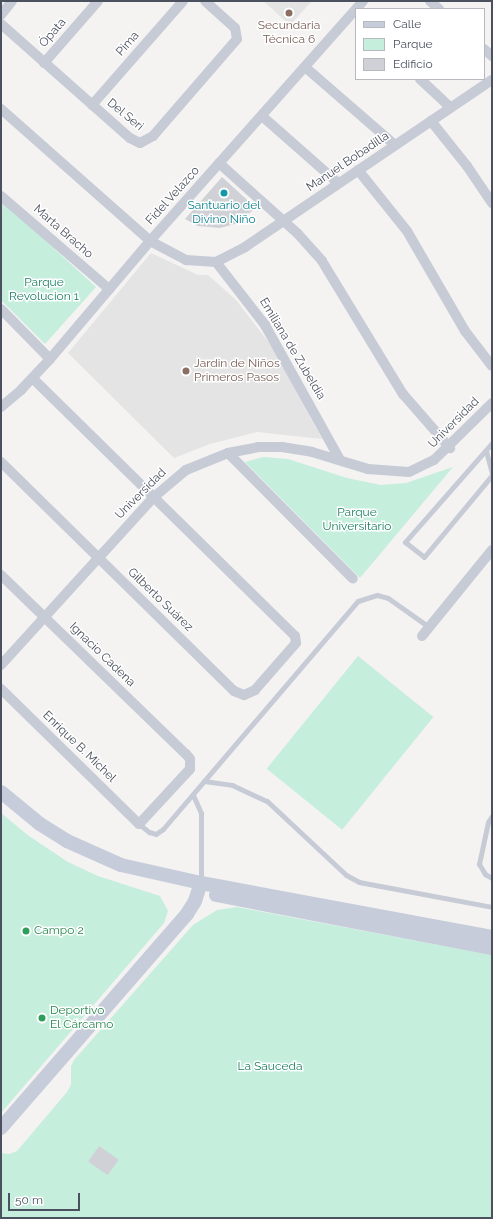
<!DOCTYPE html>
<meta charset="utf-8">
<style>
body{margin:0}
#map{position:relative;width:493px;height:1219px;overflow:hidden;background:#f4f3f2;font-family:Raleway,sans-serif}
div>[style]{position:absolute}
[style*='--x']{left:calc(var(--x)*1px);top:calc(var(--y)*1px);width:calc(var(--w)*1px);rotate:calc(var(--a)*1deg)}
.education>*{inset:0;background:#e5e4e4}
.green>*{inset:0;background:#c5eedd;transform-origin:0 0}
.building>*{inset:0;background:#d0d1d6;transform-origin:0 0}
.lane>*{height:5px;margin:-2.5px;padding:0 2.5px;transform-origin:2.5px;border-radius:2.5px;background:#c7cbd6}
.street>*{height:10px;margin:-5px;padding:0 5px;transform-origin:5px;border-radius:5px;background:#c7cbd6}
.secondary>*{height:14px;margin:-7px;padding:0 7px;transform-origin:7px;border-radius:7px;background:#c6ccd9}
.dots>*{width:11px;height:11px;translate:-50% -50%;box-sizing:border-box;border:2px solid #fff;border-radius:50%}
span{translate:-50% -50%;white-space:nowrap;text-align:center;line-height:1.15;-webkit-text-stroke:3px #fff;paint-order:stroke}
.education-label{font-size:12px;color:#785e54}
.left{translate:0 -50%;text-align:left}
.street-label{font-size:12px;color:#4b515f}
.culture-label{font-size:12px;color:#0d838f}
.park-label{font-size:12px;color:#1d7e62}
.leisure-label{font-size:12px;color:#27864d}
.frame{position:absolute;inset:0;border:2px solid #4b515f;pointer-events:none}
.legend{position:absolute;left:355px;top:8px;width:130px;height:72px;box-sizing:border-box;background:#fff;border:1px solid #b7b9bf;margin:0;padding:5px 7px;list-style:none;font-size:12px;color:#4b515f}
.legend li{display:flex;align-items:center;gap:8px;height:20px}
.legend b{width:20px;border:1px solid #b7b9bf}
.scale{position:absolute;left:8px;top:1193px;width:72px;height:18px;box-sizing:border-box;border:2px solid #4b515f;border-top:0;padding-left:5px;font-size:12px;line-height:14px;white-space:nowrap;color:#4b515f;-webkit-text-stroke:3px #fff;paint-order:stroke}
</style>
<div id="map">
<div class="education">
<i style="clip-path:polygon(263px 1px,312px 1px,290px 25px)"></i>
<i style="clip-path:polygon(151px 253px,198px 275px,208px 275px,236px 300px,273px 348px,322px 439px,257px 432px,210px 444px,174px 458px,68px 353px)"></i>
</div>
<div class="green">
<i style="clip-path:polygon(3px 202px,96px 287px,45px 344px,1px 300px,1px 204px)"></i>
<i style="clip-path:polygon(263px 457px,288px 459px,347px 478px,381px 485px,406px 483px,453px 467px,360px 578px,245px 462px)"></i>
<i style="left:358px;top:656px;width:97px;height:145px;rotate:39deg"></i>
<i style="clip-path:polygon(1px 813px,29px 836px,68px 862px,98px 876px,160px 896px,168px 911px,164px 923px,1px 1113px)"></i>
<i style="clip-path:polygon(237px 907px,492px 955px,492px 1218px,1px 1218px,1px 1153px,9px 1154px,17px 1151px,67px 1092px,71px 1085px,71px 1066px,74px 1060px,193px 925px,217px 910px)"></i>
</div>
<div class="building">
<i style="clip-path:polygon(222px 177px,256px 208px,235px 224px,220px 228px,198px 226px,185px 219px)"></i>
<i style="left:99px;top:1146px;width:24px;height:19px;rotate:35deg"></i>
</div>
<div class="lane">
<i style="--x:492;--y:443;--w:132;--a:131.3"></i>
<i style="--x:405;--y:542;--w:24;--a:38"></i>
<i style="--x:424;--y:557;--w:107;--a:-50.3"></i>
<i style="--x:486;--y:451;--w:24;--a:75"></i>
<i style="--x:204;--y:781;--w:28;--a:8"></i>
<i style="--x:232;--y:785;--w:38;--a:25"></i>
<i style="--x:267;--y:801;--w:108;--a:43.1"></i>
<i style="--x:346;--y:875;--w:15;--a:28"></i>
<i style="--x:359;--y:882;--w:135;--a:10.6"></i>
<i style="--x:193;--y:795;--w:20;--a:66"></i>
<i style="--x:201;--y:813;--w:69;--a:90"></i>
<i style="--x:492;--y:816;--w:7;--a:124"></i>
<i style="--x:488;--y:822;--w:43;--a:102.1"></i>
<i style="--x:479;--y:864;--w:12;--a:59"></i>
<i style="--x:485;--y:874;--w:8;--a:30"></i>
<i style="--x:139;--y:824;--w:13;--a:39"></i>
<i style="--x:149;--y:832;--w:7;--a:16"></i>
<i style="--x:156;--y:834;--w:9;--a:-36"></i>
<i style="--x:163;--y:829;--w:300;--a:-49.5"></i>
<i style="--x:358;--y:601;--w:20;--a:-18"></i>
<i style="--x:377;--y:595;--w:11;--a:15"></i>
<i style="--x:388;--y:598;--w:50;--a:35.3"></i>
</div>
<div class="street">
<i style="--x:430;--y:1;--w:12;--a:42"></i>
<i style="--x:1;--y:15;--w:18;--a:-52"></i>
<i style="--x:1;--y:24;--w:172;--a:41.5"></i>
<i style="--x:130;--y:138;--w:11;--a:27"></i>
<i style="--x:140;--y:143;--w:15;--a:-28"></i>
<i style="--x:153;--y:136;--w:128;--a:-49.1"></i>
<i style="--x:237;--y:39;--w:11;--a:-100"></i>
<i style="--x:235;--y:28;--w:40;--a:-138"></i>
<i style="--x:484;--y:49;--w:11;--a:41"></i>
<i style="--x:44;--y:63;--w:82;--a:-48.9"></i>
<i style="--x:305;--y:67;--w:119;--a:40.9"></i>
<i style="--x:420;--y:79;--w:42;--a:43.1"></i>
<i style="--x:92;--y:105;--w:138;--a:-48.8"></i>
<i style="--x:1;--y:109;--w:199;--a:41.5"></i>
<i style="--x:150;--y:241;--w:41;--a:27.8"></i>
<i style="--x:186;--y:260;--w:30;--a:4"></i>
<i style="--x:216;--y:262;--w:80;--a:52.1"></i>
<i style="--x:265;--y:325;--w:154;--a:60.9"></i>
<i style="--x:262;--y:116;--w:101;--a:41.4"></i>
<i style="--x:431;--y:121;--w:58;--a:51.3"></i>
<i style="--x:467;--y:166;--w:45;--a:56"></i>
<i style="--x:219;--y:163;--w:106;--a:41.9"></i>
<i style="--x:298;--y:234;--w:36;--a:48"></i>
<i style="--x:322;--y:261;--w:156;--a:58.7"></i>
<i style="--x:403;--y:394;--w:72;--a:49"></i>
<i style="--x:358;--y:170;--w:78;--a:51.2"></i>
<i style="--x:407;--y:231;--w:116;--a:59.9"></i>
<i style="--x:465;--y:331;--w:44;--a:52.4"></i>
<i style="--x:1;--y:196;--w:143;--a:40.7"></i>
<i style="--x:216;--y:262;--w:33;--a:-27"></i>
<i style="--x:245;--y:247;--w:298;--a:-34.1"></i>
<i style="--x:1;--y:309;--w:70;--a:45.6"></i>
<i style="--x:1;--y:407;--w:26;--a:-40"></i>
<i style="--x:21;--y:390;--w:42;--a:-46.9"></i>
<i style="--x:50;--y:359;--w:155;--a:-49.7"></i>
<i style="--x:150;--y:241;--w:321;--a:-48.4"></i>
<i style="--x:228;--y:453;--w:177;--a:45.2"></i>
<i style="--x:1;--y:462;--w:327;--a:44.5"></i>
<i style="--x:234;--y:691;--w:11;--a:22"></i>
<i style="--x:244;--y:695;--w:12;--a:-24"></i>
<i style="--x:255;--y:690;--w:62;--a:-48.9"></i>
<i style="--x:296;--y:643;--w:7;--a:-98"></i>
<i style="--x:295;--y:636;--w:368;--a:-135.5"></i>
<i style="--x:1;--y:575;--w:257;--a:44.1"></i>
<i style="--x:186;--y:754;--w:6;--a:51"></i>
<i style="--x:190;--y:759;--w:10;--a:90"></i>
<i style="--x:190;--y:769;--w:75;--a:132.8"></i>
<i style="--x:139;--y:824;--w:193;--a:-135.6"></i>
<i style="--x:422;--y:636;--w:111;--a:-50.9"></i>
<i style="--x:1;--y:665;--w:227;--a:-47.7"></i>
<i style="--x:154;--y:497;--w:42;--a:-40.2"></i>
<i style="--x:186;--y:470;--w:45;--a:-22"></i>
<i style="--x:228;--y:453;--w:31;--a:-11"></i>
<i style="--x:258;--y:447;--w:24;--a:0"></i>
<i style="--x:282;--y:447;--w:30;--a:9"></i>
<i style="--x:312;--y:452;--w:59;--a:16.9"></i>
<i style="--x:368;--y:469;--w:41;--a:4.2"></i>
<i style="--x:409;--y:472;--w:28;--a:-26"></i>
<i style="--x:434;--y:460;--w:81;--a:-44.5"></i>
</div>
<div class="secondary">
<i style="--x:1;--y:792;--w:50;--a:39.4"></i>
<i style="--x:40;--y:824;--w:32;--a:32"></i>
<i style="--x:67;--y:841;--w:59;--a:24"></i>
<i style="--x:121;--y:865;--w:82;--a:12.7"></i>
<i style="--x:201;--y:883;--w:296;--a:10.5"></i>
<i style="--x:216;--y:895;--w:281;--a:10.9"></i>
<i style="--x:1;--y:1128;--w:284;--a:-49"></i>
<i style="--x:187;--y:914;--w:15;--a:-58"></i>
<i style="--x:195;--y:901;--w:19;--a:-72"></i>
</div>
<div class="dots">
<i style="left:289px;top:13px;background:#8d6e63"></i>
<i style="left:224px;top:193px;background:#0f9aa8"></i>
<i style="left:186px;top:371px;background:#8d6e63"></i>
<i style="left:26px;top:931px;background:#2e9e5b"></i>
<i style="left:42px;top:1018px;background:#2e9e5b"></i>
</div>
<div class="education-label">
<span style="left:289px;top:33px">Secundaria<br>Técnica 6</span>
<span class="left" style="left:194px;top:371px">Jardin de Niños<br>Primeros Pasos</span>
</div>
<div class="street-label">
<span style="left:53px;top:33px;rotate:-49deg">Ópata</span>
<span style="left:128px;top:44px;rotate:-49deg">Pima</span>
<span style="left:125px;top:115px;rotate:39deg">Del Seri</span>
<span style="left:348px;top:162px;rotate:-34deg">Manuel Bobadilla</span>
<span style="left:173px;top:196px;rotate:-48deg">Fidel Velazco</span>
<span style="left:63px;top:232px;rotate:41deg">Marta Bracho</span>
<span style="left:292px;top:349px;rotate:59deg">Emiliana de Zubeldia</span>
<span style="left:454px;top:423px;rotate:-45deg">Universidad</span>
<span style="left:141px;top:494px;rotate:-45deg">Universidad</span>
<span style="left:160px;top:600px;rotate:44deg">Gilberto Suárez</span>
<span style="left:102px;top:655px;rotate:44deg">Ignacio Cadena</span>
<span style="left:79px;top:747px;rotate:44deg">Enrique B. Michel</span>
</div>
<div class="culture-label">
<span style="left:224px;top:213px">Santuario del<br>Divino Niño</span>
</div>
<div class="park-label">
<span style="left:44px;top:290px">Parque<br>Revolucion 1</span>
<span style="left:357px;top:520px">Parque<br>Universitario</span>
<span style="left:270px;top:1067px">La Sauceda</span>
</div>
<div class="leisure-label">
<span class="left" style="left:34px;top:931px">Campo 2</span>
<span class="left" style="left:50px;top:1018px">Deportivo<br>El Cárcamo</span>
</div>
<div class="frame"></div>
<ul class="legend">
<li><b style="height:5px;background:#c6ccd9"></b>Calle</li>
<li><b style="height:11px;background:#c5eedd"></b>Parque</li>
<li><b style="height:11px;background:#d0d1d6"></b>Edificio</li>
</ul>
<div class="scale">50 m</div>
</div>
